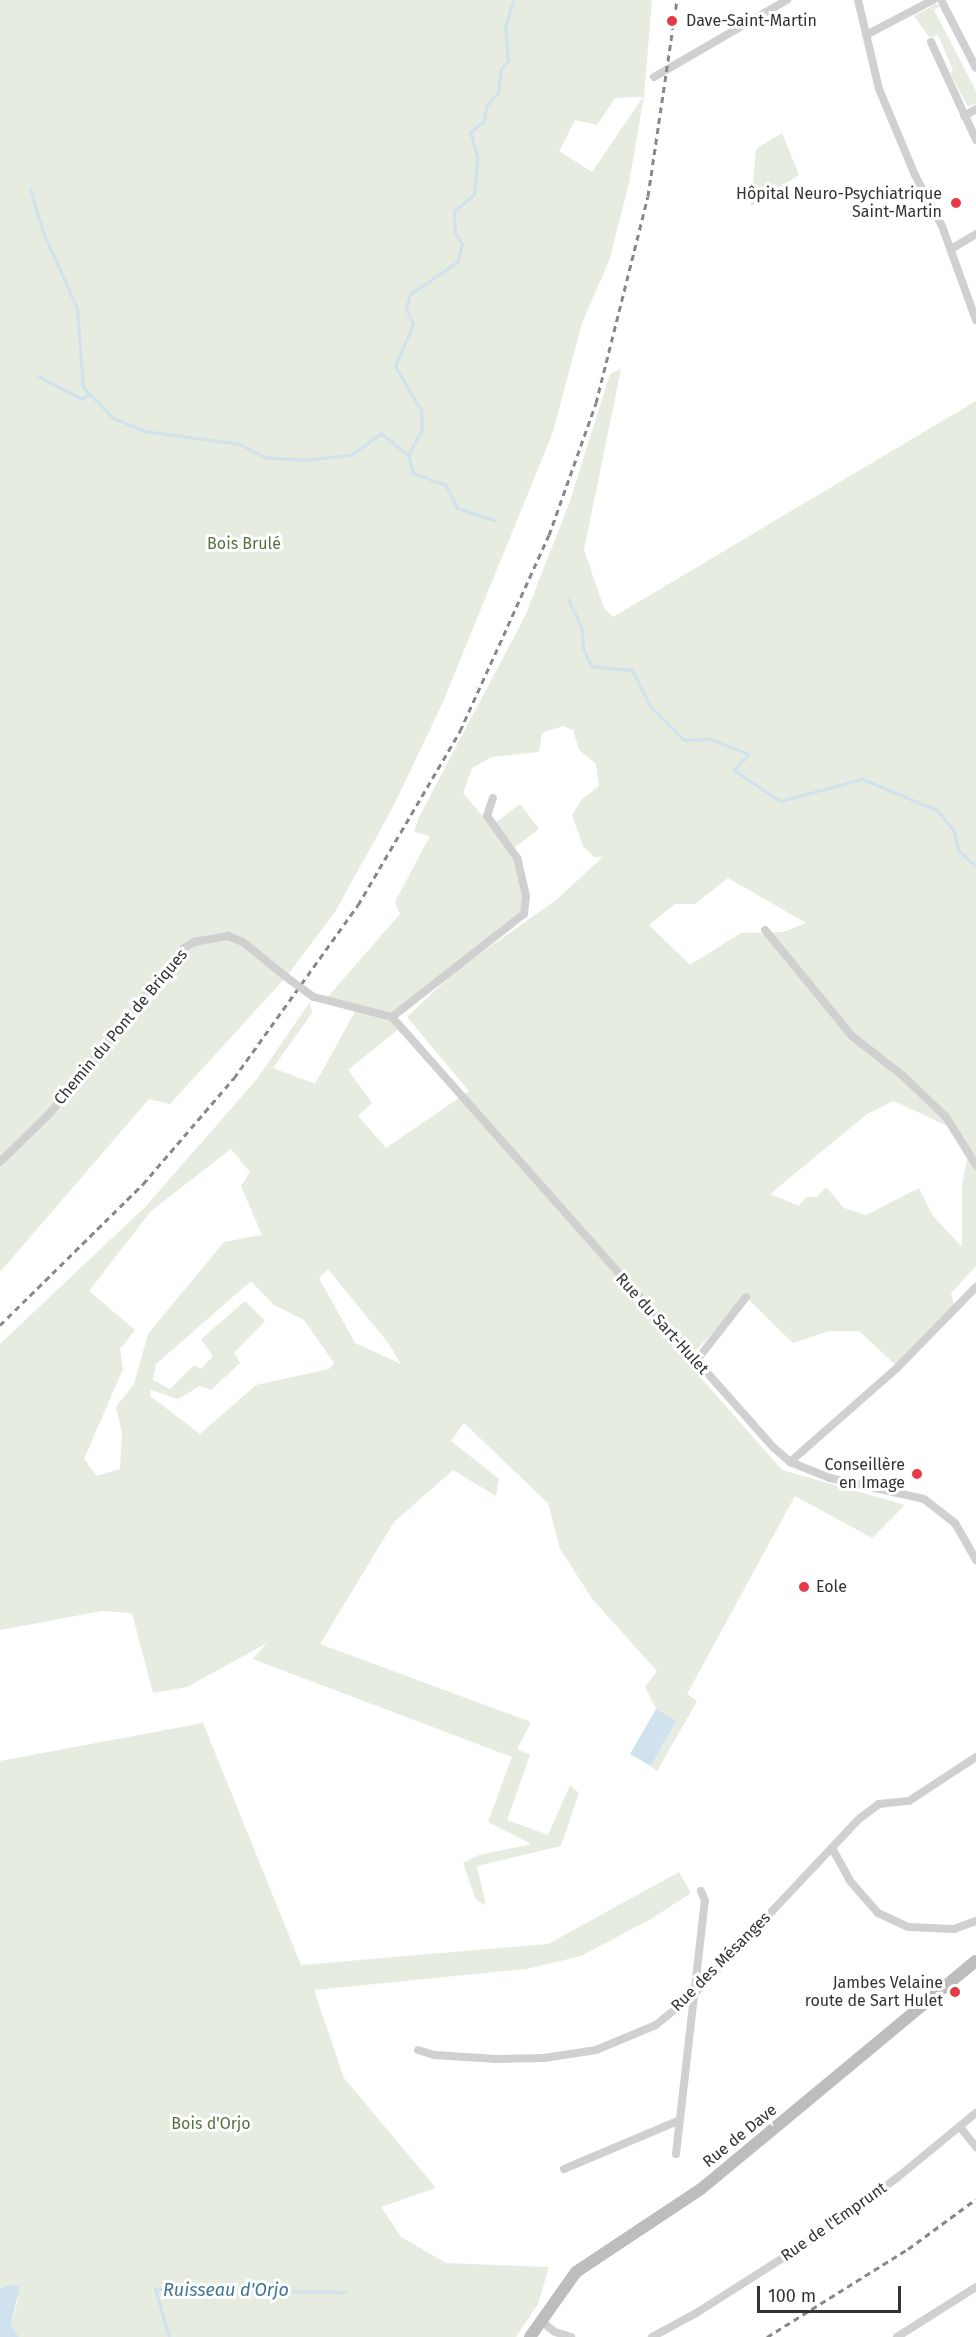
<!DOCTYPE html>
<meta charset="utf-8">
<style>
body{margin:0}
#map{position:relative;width:976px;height:2337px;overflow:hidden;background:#fff;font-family:"Fira Sans",sans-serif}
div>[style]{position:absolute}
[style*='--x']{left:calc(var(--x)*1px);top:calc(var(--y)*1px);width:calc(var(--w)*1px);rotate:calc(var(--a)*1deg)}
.green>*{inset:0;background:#e6ecdf}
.water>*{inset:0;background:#cfe2ee;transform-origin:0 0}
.stream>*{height:3px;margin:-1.5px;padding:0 1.5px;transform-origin:1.5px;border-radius:1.5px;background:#cfe2ee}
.street>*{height:8px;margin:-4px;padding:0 4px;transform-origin:4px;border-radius:4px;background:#d0d0d0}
.secondary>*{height:12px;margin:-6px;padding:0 6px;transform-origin:6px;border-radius:6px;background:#bdbdbd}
.rail>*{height:3px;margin-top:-1.5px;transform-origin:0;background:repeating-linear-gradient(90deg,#888 0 6px,transparent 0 10.5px)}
.street-bridge>*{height:8px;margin:-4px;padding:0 4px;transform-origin:4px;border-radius:4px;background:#d0d0d0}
.dots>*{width:16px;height:16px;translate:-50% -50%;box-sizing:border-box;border:3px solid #fff;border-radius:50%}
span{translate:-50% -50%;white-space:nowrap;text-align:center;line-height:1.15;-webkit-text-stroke:6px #fff;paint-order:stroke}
.poi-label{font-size:16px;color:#333}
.left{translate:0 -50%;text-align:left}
.right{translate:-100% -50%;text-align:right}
.park-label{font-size:16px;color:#56703f}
.street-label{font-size:16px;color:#333}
.water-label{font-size:18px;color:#3f7597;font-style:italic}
.scale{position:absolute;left:757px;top:2286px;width:144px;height:27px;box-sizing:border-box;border:3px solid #333;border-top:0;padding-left:8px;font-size:18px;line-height:21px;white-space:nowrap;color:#333;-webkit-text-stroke:4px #fff;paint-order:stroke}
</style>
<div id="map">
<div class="green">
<i style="clip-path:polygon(evenodd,0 0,652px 0,644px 96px,629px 183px,609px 261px,582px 323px,553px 432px,443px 702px,393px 807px,335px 912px,286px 977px,170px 1104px,149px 1099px,0 1272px,0 0,643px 97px,592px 172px,559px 151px,575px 120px,597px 125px,615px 98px,643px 97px)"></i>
<i style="clip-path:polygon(935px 4px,940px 6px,934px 10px,976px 91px,976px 103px,968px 107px,950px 73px,953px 70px,938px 35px,929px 37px,914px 16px)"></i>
<i style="clip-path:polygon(782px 133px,799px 175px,751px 206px,756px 149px)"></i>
<i style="clip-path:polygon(evenodd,621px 369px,584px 550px,604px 608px,613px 617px,976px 401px,976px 1266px,951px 1293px,955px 1308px,898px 1367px,859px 1331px,829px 1331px,793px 1343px,746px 1297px,686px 1361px,782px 1470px,905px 1505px,872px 1538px,795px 1496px,687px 1694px,697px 1701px,657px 1771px,651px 1766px,677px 1721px,656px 1709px,645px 1687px,657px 1671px,593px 1600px,560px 1549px,548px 1503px,464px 1423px,451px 1441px,499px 1479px,496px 1496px,453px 1470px,394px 1522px,320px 1644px,531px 1722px,517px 1749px,530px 1755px,507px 1820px,548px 1835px,570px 1785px,579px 1793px,561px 1846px,477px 1866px,486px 1905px,476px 1900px,463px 1863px,479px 1855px,532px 1844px,488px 1822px,512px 1757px,253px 1659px,267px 1643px,187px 1687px,153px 1693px,132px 1613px,102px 1611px,0 1630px,0 1344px,146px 1206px,257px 1079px,310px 1002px,312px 1013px,273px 1068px,315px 1084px,357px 1008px,325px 1000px,400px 914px,395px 902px,430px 836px,414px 832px,419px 817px,525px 616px,569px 504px,610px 374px,621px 369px,563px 726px,573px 730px,579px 750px,596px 764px,599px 786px,581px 800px,572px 815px,583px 846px,594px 857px,603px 857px,556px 900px,457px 970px,407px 1017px,469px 1091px,386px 1148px,358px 1116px,372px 1103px,348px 1070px,401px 1027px,392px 1017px,524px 914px,517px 858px,511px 850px,539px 829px,520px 804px,491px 826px,463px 793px,472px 768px,492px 757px,539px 752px,542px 733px,563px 726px,621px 369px,728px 878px,806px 923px,783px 932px,741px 933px,690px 965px,649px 925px,675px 904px,695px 904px,728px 878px,621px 369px,894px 1101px,958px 1131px,969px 1150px,962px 1185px,962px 1247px,933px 1216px,919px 1188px,866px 1215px,844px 1208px,826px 1187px,817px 1197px,806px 1197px,799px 1206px,770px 1194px,867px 1114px,894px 1101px,621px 369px,231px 1149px,250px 1172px,241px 1186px,262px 1235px,224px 1242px,148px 1334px,134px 1384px,116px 1407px,122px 1433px,120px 1469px,97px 1476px,84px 1459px,123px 1369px,120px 1349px,135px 1330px,89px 1291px,151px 1211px,231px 1149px,621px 369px,328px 1269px,389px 1344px,401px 1364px,355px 1343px,319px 1278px,328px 1269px,621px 369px,251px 1281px,274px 1305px,304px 1320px,334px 1363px,329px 1369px,256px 1385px,200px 1434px,150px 1396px,151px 1390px,178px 1399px,200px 1386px,211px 1390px,240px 1363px,234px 1353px,265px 1321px,245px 1301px,201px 1339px,213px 1356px,201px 1369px,194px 1365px,170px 1389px,153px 1380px,156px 1364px,251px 1281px)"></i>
<i style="clip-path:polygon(203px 1723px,301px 1965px,548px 1944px,679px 1872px,691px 1893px,651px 1919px,581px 1956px,526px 1969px,314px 1990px,344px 2078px,436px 2188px,381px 2207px,401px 2237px,446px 2263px,549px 2267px,538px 2304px,516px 2337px,19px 2337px,11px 2324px,18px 2300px,7px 2285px,0 2289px,0 1761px)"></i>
</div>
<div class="water">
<i style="left:656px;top:1709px;width:24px;height:52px;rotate:30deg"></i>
<i style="clip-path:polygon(7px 2285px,20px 2286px,11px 2324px,19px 2337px,0 2337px,0 2289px)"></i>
</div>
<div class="stream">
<i style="--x:30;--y:189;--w:45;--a:73.2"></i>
<i style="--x:43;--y:232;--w:83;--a:65.9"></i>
<i style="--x:77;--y:308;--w:79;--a:85.7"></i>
<i style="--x:83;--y:387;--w:43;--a:45.9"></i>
<i style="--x:113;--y:418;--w:35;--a:22"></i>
<i style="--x:145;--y:431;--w:96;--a:7.8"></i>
<i style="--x:240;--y:444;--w:26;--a:29"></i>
<i style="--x:263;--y:457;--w:39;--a:4"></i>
<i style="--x:302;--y:460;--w:49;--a:-5.8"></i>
<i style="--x:351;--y:455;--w:37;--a:-36"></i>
<i style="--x:381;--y:433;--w:35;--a:40"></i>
<i style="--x:38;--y:376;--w:50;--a:27.6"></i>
<i style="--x:82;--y:399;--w:9;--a:-36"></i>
<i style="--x:494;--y:520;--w:39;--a:-162"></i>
<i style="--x:457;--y:508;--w:25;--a:-116"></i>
<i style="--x:446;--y:485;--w:35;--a:-160"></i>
<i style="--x:413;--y:473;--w:18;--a:-106"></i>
<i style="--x:408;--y:456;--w:30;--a:-63"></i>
<i style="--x:422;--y:429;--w:19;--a:-93"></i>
<i style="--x:421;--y:410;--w:51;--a:-120.6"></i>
<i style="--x:395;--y:366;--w:46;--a:-66.8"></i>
<i style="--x:413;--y:324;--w:17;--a:-114"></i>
<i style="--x:406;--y:308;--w:15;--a:-74"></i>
<i style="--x:410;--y:294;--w:57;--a:-34.2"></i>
<i style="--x:457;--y:262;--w:19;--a:-74"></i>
<i style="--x:462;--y:244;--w:14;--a:-120"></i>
<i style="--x:455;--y:232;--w:21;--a:-93"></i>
<i style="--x:454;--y:211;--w:26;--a:-40"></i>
<i style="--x:474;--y:194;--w:38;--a:-85"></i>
<i style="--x:477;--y:156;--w:25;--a:-106"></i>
<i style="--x:470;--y:132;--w:18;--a:-38"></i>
<i style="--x:484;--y:121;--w:15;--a:-82"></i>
<i style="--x:486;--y:106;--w:18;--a:-47"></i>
<i style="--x:498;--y:93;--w:24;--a:-83"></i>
<i style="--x:501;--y:69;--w:11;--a:-49"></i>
<i style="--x:508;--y:61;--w:34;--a:-95"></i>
<i style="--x:505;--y:27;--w:28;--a:-73"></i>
<i style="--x:568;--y:599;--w:33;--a:65"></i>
<i style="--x:582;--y:629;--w:19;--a:87"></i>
<i style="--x:583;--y:648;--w:20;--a:66"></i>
<i style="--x:591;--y:666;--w:41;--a:5.6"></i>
<i style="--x:632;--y:670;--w:40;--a:63.4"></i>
<i style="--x:650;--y:706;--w:48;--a:45"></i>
<i style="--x:684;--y:740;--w:26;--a:-2"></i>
<i style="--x:710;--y:739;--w:42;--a:21"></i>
<i style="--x:749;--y:754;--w:22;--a:133"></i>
<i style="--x:734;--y:770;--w:55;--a:34"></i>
<i style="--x:780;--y:801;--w:85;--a:-15"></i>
<i style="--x:862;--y:779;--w:81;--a:22.5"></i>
<i style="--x:937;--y:810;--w:27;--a:51"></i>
<i style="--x:954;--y:831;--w:19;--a:78"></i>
<i style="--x:958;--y:850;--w:24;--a:42"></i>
<i style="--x:169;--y:2337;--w:50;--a:-106.3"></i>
<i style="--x:155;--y:2289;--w:191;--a:0.9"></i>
</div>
<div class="street">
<i style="--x:858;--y:0;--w:91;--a:76.7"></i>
<i style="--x:879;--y:89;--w:93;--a:67.3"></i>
<i style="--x:915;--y:175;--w:58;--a:62.1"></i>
<i style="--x:942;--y:226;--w:100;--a:70.1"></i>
<i style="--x:941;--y:0;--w:76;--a:62.8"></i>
<i style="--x:866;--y:35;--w:76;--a:-27.6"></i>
<i style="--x:931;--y:42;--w:108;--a:65.3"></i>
<i style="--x:654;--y:77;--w:154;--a:-30.1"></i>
<i style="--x:964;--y:116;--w:14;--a:-30"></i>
<i style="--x:951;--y:249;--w:29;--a:-31"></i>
<i style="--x:765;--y:930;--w:137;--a:50.6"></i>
<i style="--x:852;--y:1036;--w:63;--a:38"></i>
<i style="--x:902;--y:1075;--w:61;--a:43.7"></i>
<i style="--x:946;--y:1117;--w:57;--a:58"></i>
<i style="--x:314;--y:997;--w:81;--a:14.4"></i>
<i style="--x:392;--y:1017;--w:575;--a:48.46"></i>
<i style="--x:773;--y:1447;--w:23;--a:41"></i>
<i style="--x:790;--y:1462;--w:43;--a:21.8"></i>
<i style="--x:830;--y:1478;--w:96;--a:12.6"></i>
<i style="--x:924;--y:1499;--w:39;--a:38"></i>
<i style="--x:955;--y:1523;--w:43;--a:60.4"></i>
<i style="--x:392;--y:1017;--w:167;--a:-38"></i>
<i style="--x:524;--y:914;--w:18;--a:-84"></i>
<i style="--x:526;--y:896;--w:39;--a:-103"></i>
<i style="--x:517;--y:858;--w:52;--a:-125.5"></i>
<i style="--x:487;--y:816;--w:19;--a:-72"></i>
<i style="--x:0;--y:1162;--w:70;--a:-44.4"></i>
<i style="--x:50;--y:1113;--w:213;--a:-50.9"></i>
<i style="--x:184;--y:948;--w:12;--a:-31"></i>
<i style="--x:194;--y:942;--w:35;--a:-10"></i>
<i style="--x:228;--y:936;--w:16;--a:22"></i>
<i style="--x:243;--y:942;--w:55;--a:39.1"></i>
<i style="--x:696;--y:1361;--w:81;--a:-52"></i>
<i style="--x:790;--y:1462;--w:144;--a:-41.3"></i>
<i style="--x:898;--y:1367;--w:112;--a:-45.7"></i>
<i style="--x:832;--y:1848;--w:38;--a:61"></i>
<i style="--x:850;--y:1881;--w:43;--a:48.8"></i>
<i style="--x:878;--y:1913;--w:33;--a:25"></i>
<i style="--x:908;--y:1927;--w:46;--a:2.5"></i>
<i style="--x:954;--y:1929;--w:23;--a:-20"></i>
<i style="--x:418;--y:2050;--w:17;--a:17"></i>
<i style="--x:434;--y:2055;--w:63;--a:3.6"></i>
<i style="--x:497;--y:2059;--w:47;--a:-1.2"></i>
<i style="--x:544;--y:2058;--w:53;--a:-8.7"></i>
<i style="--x:596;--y:2050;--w:65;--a:-22.6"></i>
<i style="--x:656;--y:2025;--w:50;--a:-39.4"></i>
<i style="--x:695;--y:1993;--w:239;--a:-46.7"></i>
<i style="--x:859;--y:1819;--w:25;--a:-37"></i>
<i style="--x:879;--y:1804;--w:30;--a:-6"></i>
<i style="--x:909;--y:1801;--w:80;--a:-33.3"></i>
<i style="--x:960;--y:2127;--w:26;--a:51"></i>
<i style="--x:676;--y:2154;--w:255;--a:-83.5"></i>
<i style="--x:705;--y:1901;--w:11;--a:-112"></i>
<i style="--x:564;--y:2169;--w:126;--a:-22.9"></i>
<i style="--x:540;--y:2320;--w:19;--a:39"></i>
<i style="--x:555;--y:2332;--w:17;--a:17"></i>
<i style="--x:652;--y:2337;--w:52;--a:-28.5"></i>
<i style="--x:698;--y:2312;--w:147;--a:-32.5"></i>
<i style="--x:822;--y:2233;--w:94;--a:-36.4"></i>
<i style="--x:898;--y:2177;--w:101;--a:-39.4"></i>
<i style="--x:897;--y:2337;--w:93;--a:-32.3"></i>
</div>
<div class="secondary">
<i style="--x:530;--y:2337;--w:80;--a:-54.7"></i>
<i style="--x:576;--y:2272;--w:150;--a:-33.6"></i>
<i style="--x:701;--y:2189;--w:357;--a:-39.7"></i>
</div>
<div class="rail">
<i style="--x:0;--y:1325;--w:201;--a:-44.6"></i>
<i style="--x:143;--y:1184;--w:140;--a:-49.4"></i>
<i style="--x:234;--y:1078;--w:213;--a:-54.4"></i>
<i style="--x:358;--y:905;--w:202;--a:-59.6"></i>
<i style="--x:460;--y:731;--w:215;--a:-65.6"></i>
<i style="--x:549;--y:535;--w:140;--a:-70.4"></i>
<i style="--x:596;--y:403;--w:213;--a:-75.9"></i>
<i style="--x:648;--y:196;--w:198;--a:-81.6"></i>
<i style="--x:767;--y:2337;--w:166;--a:-32"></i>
<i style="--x:908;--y:2249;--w:84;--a:-36.3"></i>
</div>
<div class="street-bridge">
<i style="--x:286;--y:977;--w:34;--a:36"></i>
</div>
<div class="dots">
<i style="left:672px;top:21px;background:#e63946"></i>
<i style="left:956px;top:203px;background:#e63946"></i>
<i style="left:917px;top:1474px;background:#e63946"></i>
<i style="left:804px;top:1587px;background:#e63946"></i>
<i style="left:955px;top:1992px;background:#e63946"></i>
</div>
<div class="poi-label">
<span class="left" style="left:686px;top:21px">Dave-Saint-Martin</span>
<span class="right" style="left:942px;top:203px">Hôpital Neuro-Psychiatrique<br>Saint-Martin</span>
<span class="right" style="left:905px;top:1474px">Conseillère<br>en Image</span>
<span class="left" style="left:816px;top:1587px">Eole</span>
<span class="right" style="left:943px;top:1992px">Jambes Velaine<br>route de Sart Hulet</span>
</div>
<div class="park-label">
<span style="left:244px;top:544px">Bois Brulé</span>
<span style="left:211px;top:2124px">Bois d'Orjo</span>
</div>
<div class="street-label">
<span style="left:121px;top:1027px;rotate:-50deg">Chemin du Pont de Briques</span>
<span style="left:662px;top:1324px;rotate:48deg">Rue du Sart-Hulet</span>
<span style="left:721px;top:1962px;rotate:-45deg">Rue des Mésanges</span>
<span style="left:740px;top:2136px;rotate:-39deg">Rue de Dave</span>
<span style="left:834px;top:2222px;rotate:-35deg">Rue de l'Emprunt</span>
</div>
<div class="water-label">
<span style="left:226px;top:2290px">Ruisseau d'Orjo</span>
</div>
<div class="scale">100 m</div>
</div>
